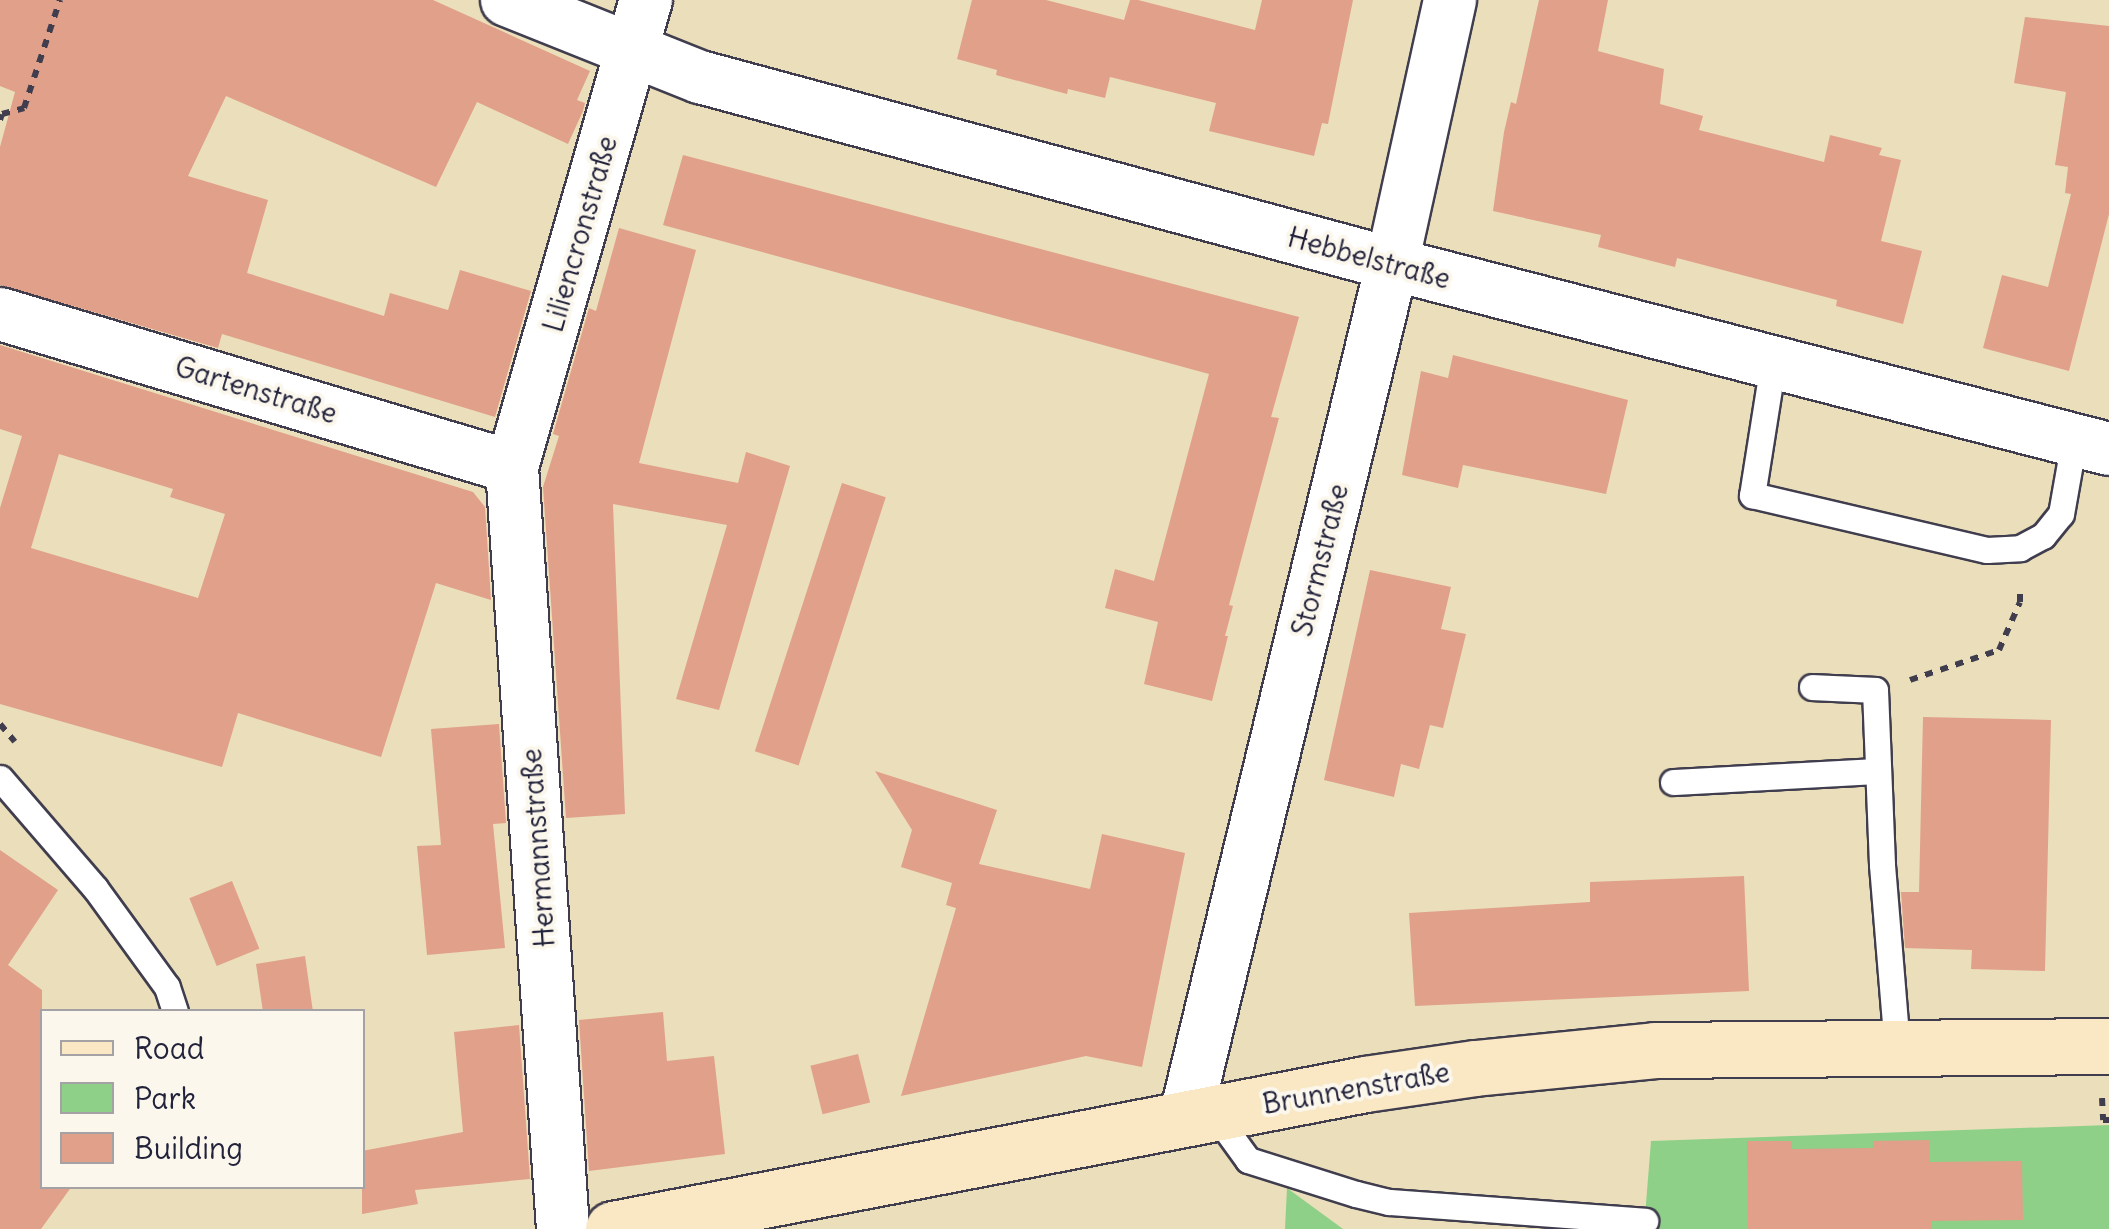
<!DOCTYPE html>
<meta charset="utf-8">
<style>
body{margin:0}
#map{position:relative;width:2109px;height:1229px;overflow:hidden;background:#ebdeba;font-family:Delius,sans-serif}
div>[style]{position:absolute}
[style*='--x']{left:calc(var(--x)*1px);top:calc(var(--y)*1px);width:calc(var(--w)*1px);rotate:calc(var(--a)*1deg)}
.green>*{inset:0;background:#8ed088}
.building>*{inset:0;background:#e0a08a;transform-origin:0 0}
.path>*{height:6px;margin-top:-3px;transform-origin:0;background:repeating-linear-gradient(90deg,#403e4e 0 8px,transparent 0 16px)}
.roads{filter:drop-shadow(2px 0 #403e4e) drop-shadow(-2px 0 #403e4e) drop-shadow(0 2px #403e4e) drop-shadow(0 -2px #403e4e)}
.lane>*{height:25px;margin:-12.5px;padding:0 12.5px;transform-origin:12.5px;border-radius:12.5px;background:#fff}
.street>*{height:52px;margin:-26px;padding:0 26px;transform-origin:26px;border-radius:26px;background:#fff}
.secondary>*{height:55px;margin:-27.5px;padding:0 27.5px;transform-origin:27.5px;border-radius:27.5px;background:#fae7c3}
span{translate:-50% -50%;white-space:nowrap;text-align:center;line-height:1.15;-webkit-text-stroke:8px #fbf7ec;paint-order:stroke}
.street-label{font-size:28px;color:#22223b}
.legend{position:absolute;left:40px;top:1009px;width:325px;height:180px;box-sizing:border-box;background:#fbf7ec;border:2px solid #a4a2a5;margin:0;padding:12px 18px;list-style:none;font-size:30px;color:#22223b}
.legend li{display:flex;align-items:center;gap:20px;height:50px}
.legend b{width:50px;border:2px solid #a4a2a5}
</style>
<div id="map">
<div class="green">
<i style="clip-path:polygon(2109px 1125px,2109px 1229px,1644px 1229px,1651px 1141px)"></i>
<i style="clip-path:polygon(1287px 1188px,1343px 1229px,1285px 1229px)"></i>
</div>
<div class="building">
<i style="clip-path:polygon(0 0,433px 0,590px 71px,577px 100px,585px 103px,583px 111px,568px 144px,477px 102px,436px 187px,226px 96px,188px 176px,268px 200px,247px 273px,384px 316px,390px 293px,448px 310px,460px 270px,531px 291px,495px 417px,222px 334px,218px 348px,0 285px,0 147px,15px 92px,0 86px)"></i>
<i style="clip-path:polygon(972px 0,1046px 0,1124px 20px,1130px 0,1138px 0,1255px 30px,1262px 0,1353px 0,1328px 124px,1322px 123px,1314px 156px,1209px 131px,1216px 103px,1110px 77px,1105px 98px,1068px 89px,1067px 94px,996px 75px,997px 70px,957px 59px)"></i>
<i style="clip-path:polygon(1539px 0,1608px 0,1598px 51px,1664px 69px,1660px 104px,1703px 116px,1699px 130px,1824px 162px,1830px 135px,1882px 148px,1879px 155px,1901px 160px,1881px 241px,1922px 251px,1903px 324px,1836px 306px,1837px 300px,1677px 258px,1675px 267px,1598px 247px,1601px 235px,1493px 211px,1504px 132px,1511px 102px,1516px 104px)"></i>
<i style="clip-path:polygon(2025px 17px,2109px 26px,2109px 214px,2069px 371px,1983px 348px,2002px 275px,2048px 287px,2071px 194px,2065px 193px,2068px 167px,2055px 165px,2066px 92px,2014px 83px)"></i>
<i style="clip-path:polygon(683px 155px,1299px 317px,1271px 417px,1279px 418px,1229px 605px,1233px 606px,1225px 636px,1228px 636px,1212px 701px,1144px 684px,1158px 622px,1105px 608px,1115px 569px,1154px 581px,1209px 374px,663px 225px)"></i>
<i style="clip-path:polygon(619px 228px,696px 250px,639px 463px,738px 483px,746px 452px,790px 466px,719px 710px,676px 699px,727px 525px,613px 504px,625px 814px,566px 818px,543px 487px,559px 436px,553px 434px,589px 308px,596px 311px)"></i>
<i style="clip-path:polygon(evenodd,0 345px,473px 492px,485px 507px,491px 600px,436px 583px,381px 757px,238px 713px,222px 767px,0 704px,0 508px,22px 436px,0 429px,0 345px,59px 454px,173px 489px,170px 497px,225px 514px,198px 598px,31px 548px,59px 454px)"></i>
<i style="clip-path:polygon(1453px 355px,1628px 400px,1606px 494px,1463px 465px,1458px 488px,1402px 475px,1421px 371px,1448px 378px)"></i>
<i style="left:842px;top:483px;width:46px;height:282px;rotate:18deg"></i>
<i style="clip-path:polygon(1370px 570px,1451px 587px,1441px 629px,1466px 634px,1443px 728px,1430px 725px,1419px 769px,1401px 764px,1394px 797px,1324px 780px)"></i>
<i style="clip-path:polygon(1923px 717px,2051px 720px,2045px 971px,1971px 969px,1972px 950px,1905px 948px,1901px 892px,1919px 892px)"></i>
<i style="clip-path:polygon(499px 724px,506px 823px,493px 824px,505px 948px,427px 955px,417px 846px,441px 845px,431px 729px)"></i>
<i style="clip-path:polygon(875px 771px,997px 810px,979px 864px,1090px 889px,1102px 834px,1185px 853px,1142px 1067px,1086px 1056px,901px 1096px,956px 908px,946px 905px,952px 883px,901px 867px,912px 830px)"></i>
<i style="clip-path:polygon(0 850px,58px 890px,8px 965px,42px 990px,42px 1186px,72px 1186px,41px 1229px,0 1229px)"></i>
<i style="clip-path:polygon(1744px 876px,1749px 991px,1415px 1006px,1409px 913px,1590px 902px,1590px 882px)"></i>
<i style="left:232px;top:881px;width:73px;height:46px;rotate:68deg"></i>
<i style="clip-path:polygon(305px 956px,313px 1012px,263px 1012px,256px 964px)"></i>
<i style="clip-path:polygon(663px 1012px,667px 1061px,714px 1056px,725px 1154px,589px 1171px,579px 1020px)"></i>
<i style="clip-path:polygon(519px 1025px,530px 1179px,415px 1190px,418px 1204px,362px 1214px,362px 1151px,463px 1132px,454px 1032px)"></i>
<i style="left:858px;top:1054px;width:50px;height:49px;rotate:76deg"></i>
<i style="clip-path:polygon(1930px 1140px,1930px 1162px,2022px 1161px,2023px 1220px,1932px 1221px,1932px 1229px,1748px 1229px,1747px 1141px,1792px 1141px,1792px 1149px,1873px 1148px,1873px 1141px)"></i>
</div>
<div class="path">
<i style="--x:0;--y:120;--w:6;--a:-72"></i>
<i style="--x:2;--y:114;--w:23;--a:-15"></i>
<i style="--x:24;--y:108;--w:114;--a:-71.6"></i>
<i style="--x:1910;--y:680;--w:94;--a:-18.6"></i>
<i style="--x:1999;--y:650;--w:52;--a:-66.4"></i>
<i style="--x:2020;--y:602;--w:16;--a:-90"></i>
<i style="--x:0;--y:724;--w:23;--a:50"></i>
<i style="--x:2102;--y:1098;--w:22;--a:87"></i>
<i style="--x:2103;--y:1120;--w:6;--a:0"></i>
</div>
<div class="roads">
<div class="lane">
<i style="--x:1773;--y:363;--w:134;--a:99"></i>
<i style="--x:1752;--y:495;--w:241;--a:13.2"></i>
<i style="--x:1987;--y:550;--w:33;--a:-3"></i>
<i style="--x:2020;--y:548;--w:26;--a:-28"></i>
<i style="--x:2043;--y:536;--w:28;--a:-51"></i>
<i style="--x:2061;--y:514;--w:75;--a:-80"></i>
<i style="--x:1812;--y:687;--w:63;--a:2.7"></i>
<i style="--x:1875;--y:690;--w:175;--a:87.7"></i>
<i style="--x:1882;--y:865;--w:184;--a:85.3"></i>
<i style="--x:0;--y:778;--w:145;--a:49.2"></i>
<i style="--x:95;--y:888;--w:122;--a:54"></i>
<i style="--x:167;--y:987;--w:26;--a:72"></i>
<i style="--x:1673;--y:782;--w:205;--a:-3.1"></i>
<i style="--x:1214;--y:1113;--w:58;--a:54.1"></i>
<i style="--x:1248;--y:1160;--w:113;--a:17.5"></i>
<i style="--x:1356;--y:1194;--w:34;--a:14"></i>
<i style="--x:1389;--y:1202;--w:257;--a:4.2"></i>
</div>
<div class="street">
<i style="--x:507;--y:0;--w:208;--a:21.8"></i>
<i style="--x:700;--y:77;--w:717;--a:15.12"></i>
<i style="--x:1392;--y:264;--w:740;--a:14.47"></i>
<i style="--x:0;--y:314;--w:534;--a:16.64"></i>
<i style="--x:1185;--y:1119;--w:880;--a:-76.39"></i>
<i style="--x:1392;--y:264;--w:270;--a:-77.6"></i>
<i style="--x:563;--y:1229;--w:764;--a:-93.83"></i>
<i style="--x:512;--y:467;--w:486;--a:-74"></i>
</div>
<div class="secondary">
<i style="--x:613;--y:1229;--w:766;--a:-10.91"></i>
<i style="--x:1365;--y:1084;--w:111;--a:-8.3"></i>
<i style="--x:1475;--y:1068;--w:181;--a:-5.7"></i>
<i style="--x:1655;--y:1050;--w:454;--a:-0.5"></i>
</div>
</div>
<div class="street-label">
<span style="left:580px;top:234px;rotate:-74deg">Liliencronstraße</span>
<span style="left:1369px;top:258px;rotate:15deg">Hebbelstraße</span>
<span style="left:256px;top:390px;rotate:17deg">Gartenstraße</span>
<span style="left:1320px;top:560px;rotate:-76deg">Stormstraße</span>
<span style="left:538px;top:848px;rotate:-94deg">Hermannstraße</span>
<span style="left:1356px;top:1088px;rotate:-10deg">Brunnenstraße</span>
</div>
<ul class="legend">
<li><b style="height:12px;background:#fae7c3"></b>Road</li>
<li><b style="height:28px;background:#8ed088"></b>Park</li>
<li><b style="height:28px;background:#e0a08a"></b>Building</li>
</ul>
</div>
